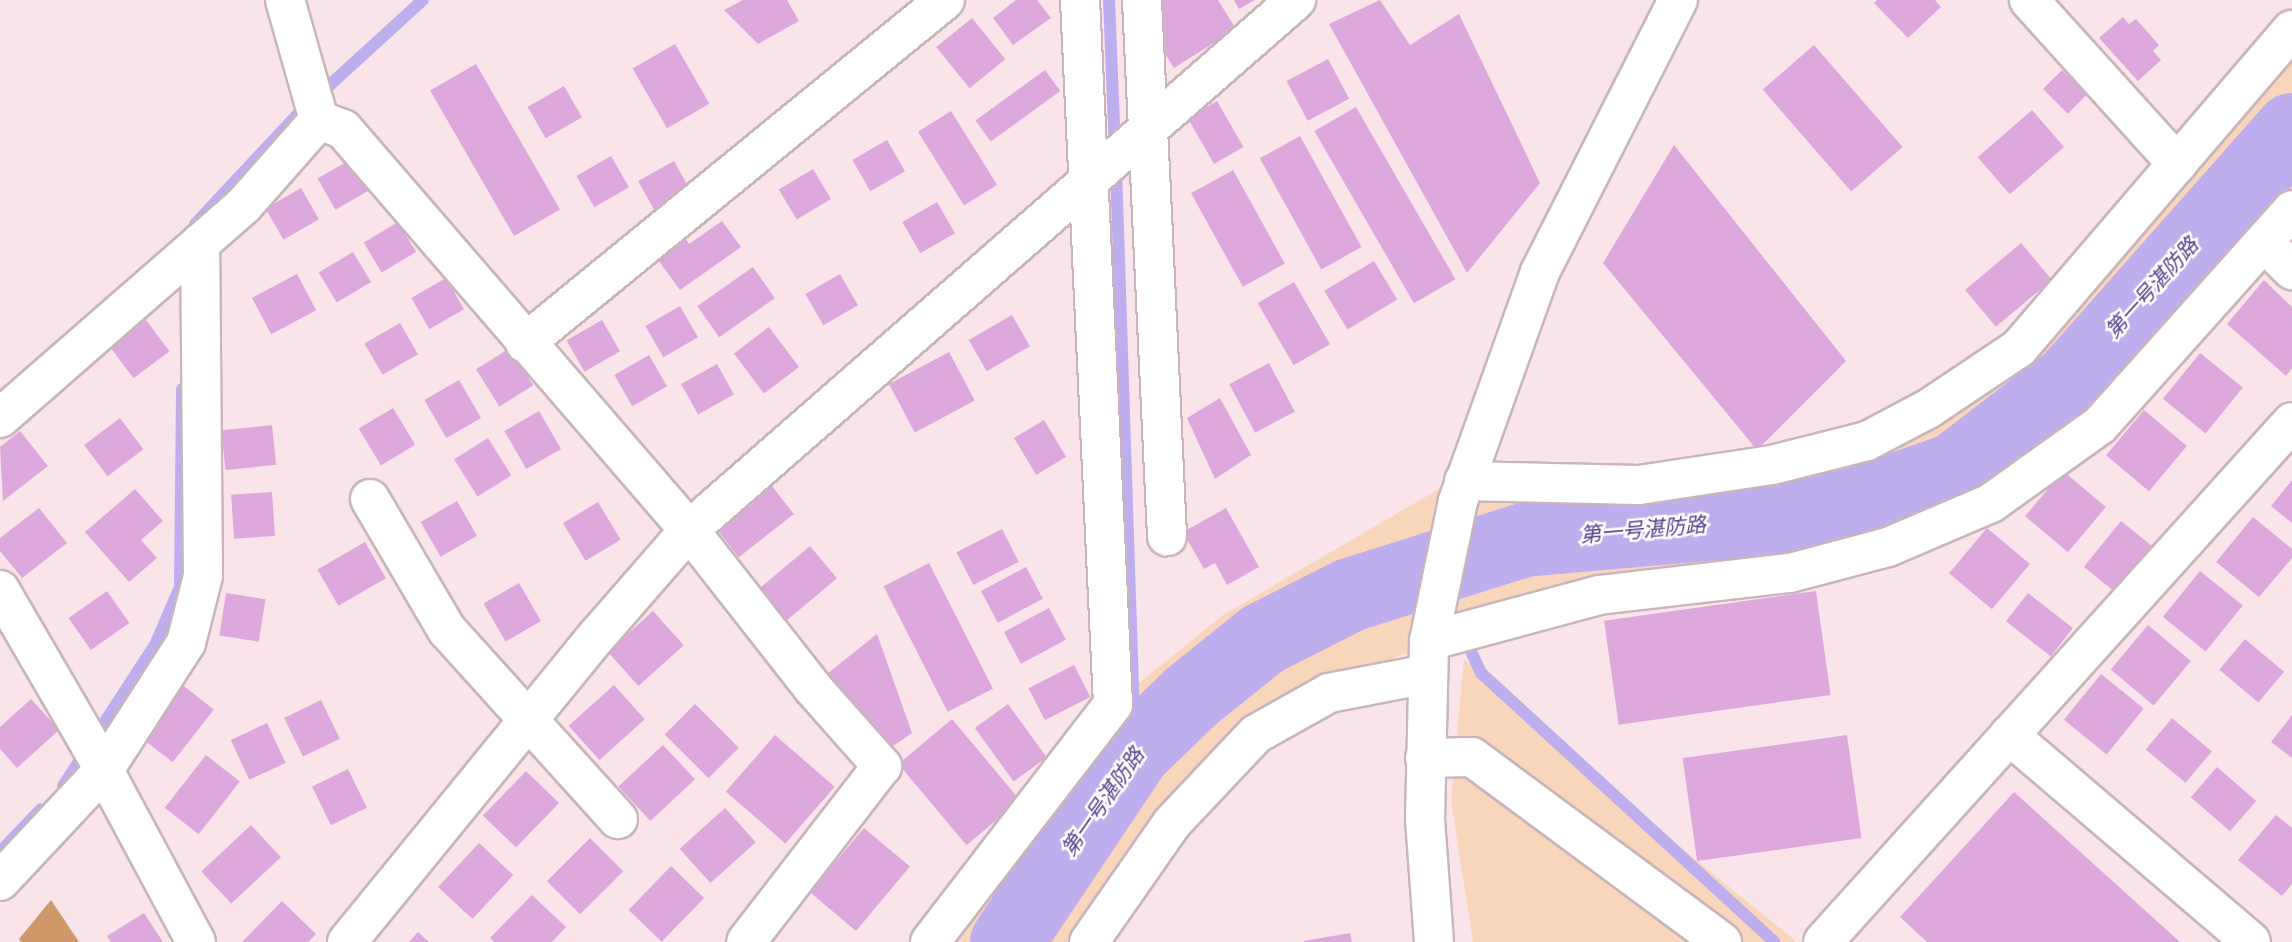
<!DOCTYPE html>
<meta charset="utf-8">
<style>
body{margin:0}
#map{position:relative;width:2292px;height:942px;overflow:hidden;background:#f9e4ea;font-family:"Roboto Serif","Noto Sans JP",serif}
div>[style]{position:absolute}
[style*='--x']{left:calc(var(--x)*1px);top:calc(var(--y)*1px);width:calc(var(--w)*1px);rotate:calc(var(--a)*1deg)}
.green>*{inset:0;background:#f7d6bb}
.forest>*{inset:0;background:#ce9869}
.stream>*{height:12px;margin:-6px;padding:0 6px;transform-origin:6px;border-radius:6px;background:#beaeee}
.river>*{height:74px;margin:-37px;padding:0 37px;transform-origin:37px;border-radius:37px;background:#beaeee}
.building>*{inset:0;background:#dda9dc;transform-origin:0 0}
.roads{filter:drop-shadow(2px 0 #c9b5bb) drop-shadow(-2px 0 #c9b5bb) drop-shadow(0 2px #c9b5bb) drop-shadow(0 -2px #c9b5bb)}
.minor>*{height:38px;margin:-19px;padding:0 19px;transform-origin:19px;border-radius:19px;background:#fff}
span{translate:-50% -50%;white-space:nowrap;text-align:center;line-height:1.15;-webkit-text-stroke:5px #fff;paint-order:stroke}
.water-label{font-size:21px;color:#5b438f;font-style:italic}
</style>
<div id="map">
<div class="green">
<i style="clip-path:polygon(2292px 30px,2292px 210px,2026px 478px,1874px 551px,1440px 641px,1260px 708px,1088px 942px,939px 942px,1113px 704px,1223px 615px,1451px 482px,1785px 462px,2019px 348px)"></i>
<i style="clip-path:polygon(1464px 659px,1696px 860px,1797px 942px,1473px 942px,1451px 801px)"></i>
</div>
<div class="forest">
<i style="clip-path:polygon(51px 900px,79px 942px,21px 942px,19px 939px)"></i>
</div>
<div class="stream">
<i style="--x:1109;--y:0;--w:150;--a:87.7"></i>
<i style="--x:1116;--y:168;--w:583;--a:88.13"></i>
<i style="--x:195;--y:224;--w:151;--a:-46.9"></i>
<i style="--x:298;--y:114;--w:169;--a:-42.4"></i>
<i style="--x:1464;--y:636;--w:41;--a:65.3"></i>
<i style="--x:1481;--y:673;--w:398;--a:42.5"></i>
<i style="--x:63;--y:786;--w:168;--a:-56.9"></i>
<i style="--x:155;--y:645;--w:63;--a:-66.7"></i>
<i style="--x:180;--y:587;--w:198;--a:-89.4"></i>
<i style="--x:0;--y:852;--w:59;--a:-46.4"></i>
</div>
<div class="river">
<i style="--x:1007;--y:942;--w:230;--a:-56.2"></i>
<i style="--x:1135;--y:751;--w:79;--a:-44"></i>
<i style="--x:1192;--y:696;--w:91;--a:-38.8"></i>
<i style="--x:1263;--y:639;--w:97;--a:-26.8"></i>
<i style="--x:1350;--y:595;--w:182;--a:-17.5"></i>
<i style="--x:1524;--y:540;--w:265;--a:-5"></i>
<i style="--x:1788;--y:517;--w:79;--a:-11.7"></i>
<i style="--x:1865;--y:501;--w:94;--a:-19.2"></i>
<i style="--x:1954;--y:470;--w:146;--a:-37.5"></i>
<i style="--x:2070;--y:381;--w:335;--a:-48.5"></i>
</div>
<div class="building">
<i style="clip-path:polygon(743px 0,787px 0,799px 21px,758px 44px,724px 10px)"></i>
<i style="clip-path:polygon(1016px 0,1037px 0,1051px 18px,1013px 45px,993px 18px)"></i>
<i style="clip-path:polygon(1155px 0,1218px 0,1236px 29px,1174px 68px,1155px 38px)"></i>
<i style="clip-path:polygon(1234px 0,1255px 0,1239px 9px)"></i>
<i style="clip-path:polygon(1380px 0,1410px 45px,1459px 14px,1540px 183px,1467px 273px,1329px 24px)"></i>
<i style="clip-path:polygon(1877px 0,1935px 0,1941px 7px,1908px 38px,1874px 3px)"></i>
<i style="clip-path:polygon(2123px 17px,2129px 24px,2136px 19px,2159px 45px,2153px 51px,2161px 60px,2138px 81px,2099px 38px)"></i>
<i style="left:972px;top:18px;width:53px;height:46px;rotate:51deg"></i>
<i style="left:675px;top:44px;width:69px;height:49px;rotate:60deg"></i>
<i style="left:1814px;top:45px;width:135px;height:68px;rotate:49deg"></i>
<i style="left:1328px;top:59px;width:45px;height:47px;rotate:62deg"></i>
<i style="left:476px;top:64px;width:168px;height:53px;rotate:60deg"></i>
<i style="left:1045px;top:70px;width:26px;height:86px;rotate:54deg"></i>
<i style="left:2062px;top:70px;width:35px;height:27px;rotate:45deg"></i>
<i style="left:564px;top:86px;width:36px;height:42px;rotate:60deg"></i>
<i style="left:1217px;top:101px;width:53px;height:34px;rotate:60deg"></i>
<i style="left:1356px;top:107px;width:199px;height:48px;rotate:60deg"></i>
<i style="left:2032px;top:110px;width:49px;height:72px;rotate:49deg"></i>
<i style="left:951px;top:111px;width:87px;height:39px;rotate:58deg"></i>
<i style="left:1300px;top:136px;width:127px;height:46px;rotate:61deg"></i>
<i style="left:887px;top:140px;width:36px;height:40px;rotate:60deg"></i>
<i style="clip-path:polygon(1674px 145px,1846px 361px,1757px 450px,1603px 263px)"></i>
<i style="left:611px;top:156px;width:36px;height:40px;rotate:60deg"></i>
<i style="left:353px;top:158px;width:36px;height:41px;rotate:60deg"></i>
<i style="left:674px;top:161px;width:35px;height:41px;rotate:61deg"></i>
<i style="left:813px;top:169px;width:35px;height:40px;rotate:59deg"></i>
<i style="left:1233px;top:170px;width:107px;height:48px;rotate:61deg"></i>
<i style="left:301px;top:188px;width:36px;height:41px;rotate:60deg"></i>
<i style="left:937px;top:202px;width:36px;height:40px;rotate:60deg"></i>
<i style="clip-path:polygon(722px 221px,741px 247px,680px 290px,653px 253px,682px 232px,689px 244px)"></i>
<i style="left:398px;top:222px;width:35px;height:40px;rotate:59deg"></i>
<i style="left:2021px;top:243px;width:48px;height:73px;rotate:50deg"></i>
<i style="left:353px;top:252px;width:35px;height:40px;rotate:59deg"></i>
<i style="left:1374px;top:261px;width:45px;height:58px;rotate:59deg"></i>
<i style="left:753px;top:267px;width:38px;height:68px;rotate:55deg"></i>
<i style="left:297px;top:274px;width:41px;height:51px;rotate:62deg"></i>
<i style="left:840px;top:274px;width:36px;height:40px;rotate:60deg"></i>
<i style="left:446px;top:278px;width:36px;height:40px;rotate:60deg"></i>
<i style="clip-path:polygon(2264px 280px,2292px 307px,2292px 368px,2286px 376px,2227px 324px)"></i>
<i style="left:1294px;top:282px;width:72px;height:42px;rotate:60deg"></i>
<i style="left:680px;top:306px;width:36px;height:40px;rotate:60deg"></i>
<i style="left:1012px;top:315px;width:36px;height:50px;rotate:60deg"></i>
<i style="left:146px;top:320px;width:39px;height:45px;rotate:53deg"></i>
<i style="left:602px;top:320px;width:36px;height:41px;rotate:60deg"></i>
<i style="left:400px;top:323px;width:36px;height:41px;rotate:60deg"></i>
<i style="left:769px;top:327px;width:50px;height:44px;rotate:53deg"></i>
<i style="left:510px;top:348px;width:44px;height:40px;rotate:58deg"></i>
<i style="left:949px;top:352px;width:55px;height:68px;rotate:62deg"></i>
<i style="left:2200px;top:353px;width:55px;height:59px;rotate:39deg"></i>
<i style="left:649px;top:355px;width:36px;height:40px;rotate:60deg"></i>
<i style="left:1269px;top:363px;width:55px;height:45px;rotate:62deg"></i>
<i style="left:717px;top:364px;width:35px;height:41px;rotate:61deg"></i>
<i style="left:459px;top:380px;width:44px;height:40px;rotate:60deg"></i>
<i style="clip-path:polygon(1220px 398px,1251px 455px,1215px 479px,1187px 418px)"></i>
<i style="left:393px;top:408px;width:43px;height:40px;rotate:59deg"></i>
<i style="left:2144px;top:410px;width:56px;height:59px;rotate:40deg"></i>
<i style="left:539px;top:411px;width:44px;height:40px;rotate:60deg"></i>
<i style="left:120px;top:418px;width:39px;height:45px;rotate:53deg"></i>
<i style="left:1044px;top:420px;width:43px;height:35px;rotate:59deg"></i>
<i style="left:272px;top:425px;width:40px;height:51px;rotate:84deg"></i>
<i style="clip-path:polygon(20px 431px,48px 466px,3px 501px,0 447px)"></i>
<i style="left:488px;top:438px;width:44px;height:40px;rotate:58deg"></i>
<i style="left:2063px;top:471px;width:56px;height:59px;rotate:40deg"></i>
<i style="clip-path:polygon(2292px 480px,2292px 523px,2271px 506px)"></i>
<i style="left:768px;top:481px;width:42px;height:70px;rotate:52deg"></i>
<i style="clip-path:polygon(135px 489px,163px 521px,141px 540px,157px 558px,129px 582px,85px 532px)"></i>
<i style="left:272px;top:492px;width:44px;height:41px;rotate:86deg"></i>
<i style="left:457px;top:501px;width:40px;height:42px;rotate:60deg"></i>
<i style="left:598px;top:502px;width:44px;height:41px;rotate:59deg"></i>
<i style="clip-path:polygon(39px 508px,67px 543px,22px 578px,0 551px,0 538px)"></i>
<i style="clip-path:polygon(1226px 508px,1259px 567px,1227px 585px,1215px 563px,1204px 569px,1183px 532px)"></i>
<i style="clip-path:polygon(2253px 517px,2292px 549px,2292px 558px,2259px 597px,2216px 562px)"></i>
<i style="left:2121px;top:521px;width:57px;height:59px;rotate:39deg"></i>
<i style="left:1987px;top:528px;width:56px;height:59px;rotate:40deg"></i>
<i style="left:1002px;top:529px;width:37px;height:51px;rotate:63deg"></i>
<i style="left:365px;top:542px;width:42px;height:55px;rotate:60deg"></i>
<i style="left:810px;top:546px;width:42px;height:70px;rotate:50deg"></i>
<i style="left:929px;top:563px;width:141px;height:51px;rotate:63deg"></i>
<i style="left:1026px;top:567px;width:36px;height:51px;rotate:62deg"></i>
<i style="left:2200px;top:571px;width:55px;height:59px;rotate:39deg"></i>
<i style="left:519px;top:583px;width:44px;height:41px;rotate:60deg"></i>
<i style="left:107px;top:591px;width:39px;height:47px;rotate:55deg"></i>
<i style="left:1816px;top:591px;width:105px;height:214px;rotate:82deg"></i>
<i style="left:226px;top:593px;width:40px;height:43px;rotate:9deg"></i>
<i style="left:2028px;top:593px;width:57px;height:36px;rotate:38deg"></i>
<i style="left:1049px;top:608px;width:36px;height:51px;rotate:62deg"></i>
<i style="left:653px;top:611px;width:46px;height:61px;rotate:48deg"></i>
<i style="left:2148px;top:625px;width:56px;height:58px;rotate:40deg"></i>
<i style="clip-path:polygon(877px 634px,912px 733px,883px 753px,822px 678px)"></i>
<i style="left:2245px;top:639px;width:51px;height:40px;rotate:40deg"></i>
<i style="left:1074px;top:665px;width:36px;height:51px;rotate:63deg"></i>
<i style="left:2101px;top:674px;width:55px;height:59px;rotate:39deg"></i>
<i style="left:180px;top:683px;width:43px;height:67px;rotate:38deg"></i>
<i style="left:614px;top:685px;width:46px;height:61px;rotate:48deg"></i>
<i style="clip-path:polygon(31px 699px,59px 730px,17px 768px,0 749px,0 727px)"></i>
<i style="left:321px;top:700px;width:43px;height:41px;rotate:64deg"></i>
<i style="left:695px;top:704px;width:62px;height:43px;rotate:45deg"></i>
<i style="left:1008px;top:704px;width:66px;height:41px;rotate:54deg"></i>
<i style="clip-path:polygon(2292px 715px,2292px 758px,2271px 742px)"></i>
<i style="left:2172px;top:718px;width:52px;height:41px;rotate:40deg"></i>
<i style="left:952px;top:719px;width:106px;height:70px;rotate:50deg"></i>
<i style="left:267px;top:723px;width:44px;height:40px;rotate:65deg"></i>
<i style="left:775px;top:735px;width:79px;height:75px;rotate:41deg"></i>
<i style="left:1847px;top:735px;width:104px;height:166px;rotate:82deg"></i>
<i style="left:663px;top:745px;width:47px;height:61px;rotate:47deg"></i>
<i style="left:206px;top:755px;width:43px;height:67px;rotate:38deg"></i>
<i style="left:2217px;top:767px;width:52px;height:40px;rotate:41deg"></i>
<i style="left:348px;top:769px;width:43px;height:40px;rotate:64deg"></i>
<i style="left:526px;top:771px;width:46px;height:62px;rotate:44deg"></i>
<i style="clip-path:polygon(2014px 792px,2180px 942px,1927px 942px,1900px 917px)"></i>
<i style="left:725px;top:808px;width:46px;height:61px;rotate:48deg"></i>
<i style="clip-path:polygon(2276px 815px,2292px 828px,2292px 884px,2282px 896px,2238px 860px)"></i>
<i style="left:251px;top:825px;width:44px;height:68px;rotate:47deg"></i>
<i style="left:864px;top:828px;width:60px;height:84px;rotate:40deg"></i>
<i style="left:590px;top:838px;width:47px;height:61px;rotate:45deg"></i>
<i style="left:479px;top:843px;width:47px;height:60px;rotate:43deg"></i>
<i style="left:671px;top:866px;width:46px;height:61px;rotate:44deg"></i>
<i style="clip-path:polygon(532px 895px,566px 927px,552px 942px,494px 942px,490px 938px)"></i>
<i style="clip-path:polygon(282px 901px,316px 934px,308px 942px,242px 942px)"></i>
<i style="clip-path:polygon(144px 913px,163px 942px,111px 942px,107px 936px)"></i>
<i style="clip-path:polygon(418px 932px,429px 942px,409px 942px)"></i>
<i style="clip-path:polygon(1350px 933px,1352px 942px,1304px 942px,1304px 941px)"></i>
</div>
<div class="roads">
<div class="minor">
<i style="--x:1142;--y:0;--w:537;--a:87.33"></i>
<i style="--x:2029;--y:0;--w:221;--a:47.9"></i>
<i style="--x:319;--y:120;--w:26;--a:21"></i>
<i style="--x:343;--y:129;--w:530;--a:49.21"></i>
<i style="--x:689;--y:530;--w:199;--a:51.9"></i>
<i style="--x:812;--y:687;--w:106;--a:48.5"></i>
<i style="--x:882;--y:766;--w:222;--a:127.7"></i>
<i style="--x:2264;--y:242;--w:40;--a:45"></i>
<i style="--x:525;--y:343;--w:542;--a:-39.24"></i>
<i style="--x:0;--y:418;--w:324;--a:-41.1"></i>
<i style="--x:244;--y:205;--w:113;--a:-48.6"></i>
<i style="--x:319;--y:120;--w:125;--a:-105.8"></i>
<i style="--x:1464;--y:481;--w:175;--a:1.3"></i>
<i style="--x:1639;--y:485;--w:134;--a:-8.6"></i>
<i style="--x:1772;--y:465;--w:98;--a:-14.2"></i>
<i style="--x:1867;--y:441;--w:69;--a:-27.7"></i>
<i style="--x:1928;--y:409;--w:110;--a:-33.8"></i>
<i style="--x:2019;--y:348;--w:419;--a:-49.4"></i>
<i style="--x:370;--y:499;--w:152;--a:59.6"></i>
<i style="--x:447;--y:630;--w:255;--a:47.9"></i>
<i style="--x:0;--y:590;--w:183;--a:59.8"></i>
<i style="--x:92;--y:748;--w:220;--a:61.8"></i>
<i style="--x:1429;--y:641;--w:176;--a:-15.1"></i>
<i style="--x:1599;--y:595;--w:192;--a:-6.6"></i>
<i style="--x:1790;--y:573;--w:101;--a:-14.9"></i>
<i style="--x:1888;--y:547;--w:112;--a:-23.1"></i>
<i style="--x:1991;--y:503;--w:134;--a:-35.6"></i>
<i style="--x:2100;--y:425;--w:288;--a:-48.2"></i>
<i style="--x:2009;--y:735;--w:318;--a:40.5"></i>
<i style="--x:1425;--y:758;--w:47;--a:-1.2"></i>
<i style="--x:1472;--y:757;--w:311;--a:36.5"></i>
<i style="--x:0;--y:881;--w:152;--a:-46.9"></i>
<i style="--x:104;--y:770;--w:151;--a:-57.2"></i>
<i style="--x:186;--y:643;--w:69;--a:-75.8"></i>
<i style="--x:203;--y:576;--w:333;--a:-90.5"></i>
<i style="--x:347;--y:942;--w:395;--a:-50.8"></i>
<i style="--x:597;--y:636;--w:140;--a:-49"></i>
<i style="--x:689;--y:530;--w:806;--a:-41.13"></i>
<i style="--x:930;--y:942;--w:300;--a:-52.4"></i>
<i style="--x:1113;--y:704;--w:705;--a:-92.68"></i>
<i style="--x:1089;--y:942;--w:145;--a:-55.1"></i>
<i style="--x:1172;--y:823;--w:122;--a:-46.7"></i>
<i style="--x:1256;--y:734;--w:84;--a:-29.3"></i>
<i style="--x:1329;--y:693;--w:101;--a:-10.9"></i>
<i style="--x:1434;--y:942;--w:122;--a:-94.2"></i>
<i style="--x:1425;--y:820;--w:179;--a:-88.7"></i>
<i style="--x:1429;--y:641;--w:143;--a:-78.3"></i>
<i style="--x:1458;--y:501;--w:243;--a:-70.3"></i>
<i style="--x:1540;--y:272;--w:305;--a:-63.1"></i>
<i style="--x:1823;--y:942;--w:700;--a:-47.95"></i>
</div>
</div>
<div class="water-label">
<span style="left:2152px;top:288px;rotate:-48deg">第一号湛防路</span>
<span style="left:1643px;top:530px;rotate:-5deg">第一号湛防路</span>
<span style="left:1103px;top:802px;rotate:-55deg">第一号湛防路</span>
</div>
</div>
